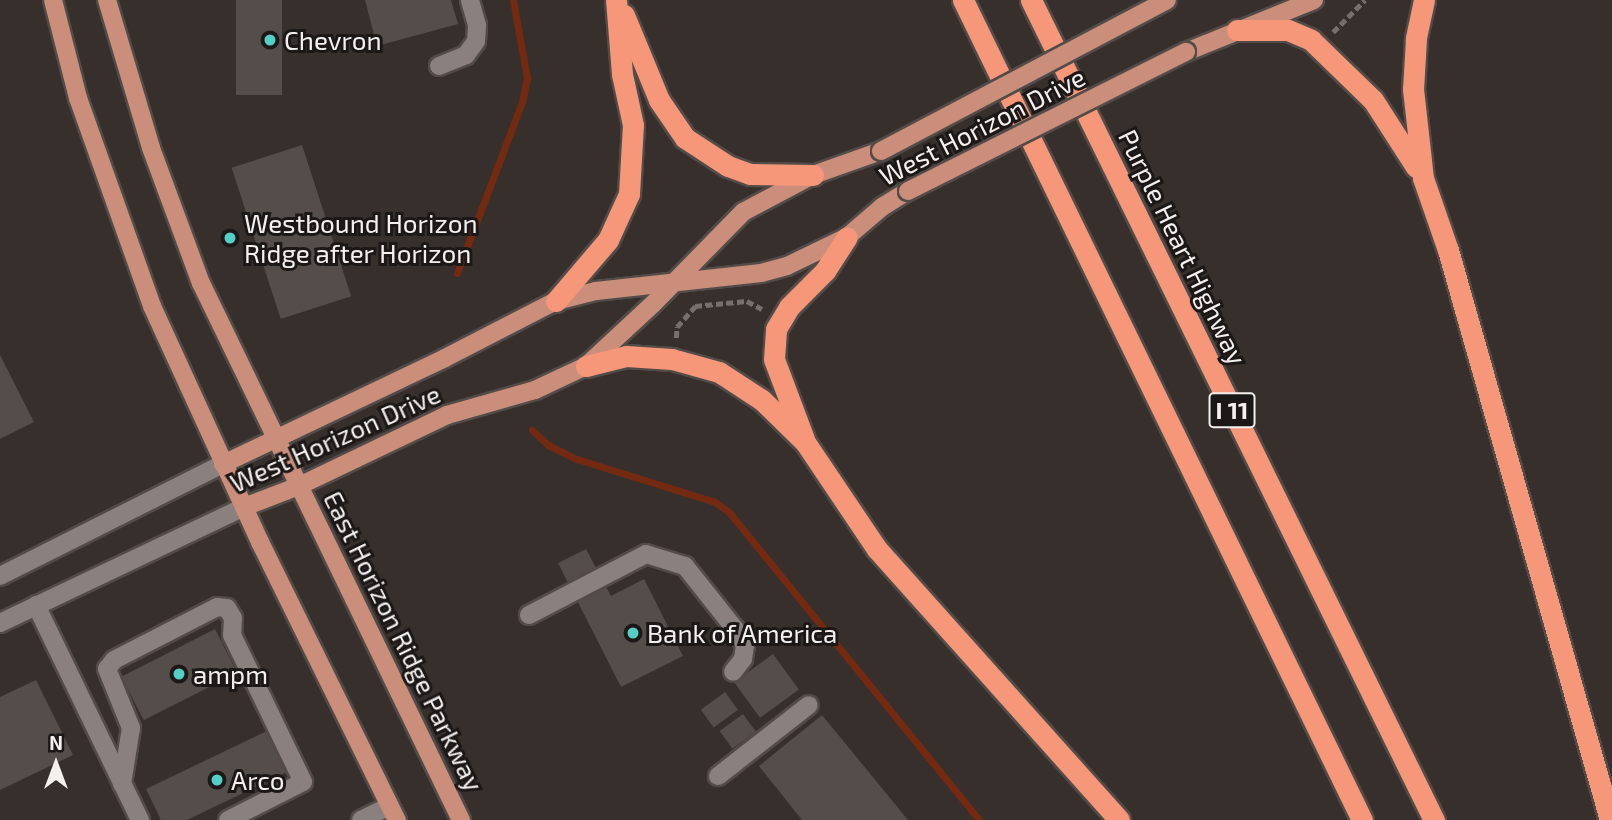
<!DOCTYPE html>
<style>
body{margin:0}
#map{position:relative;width:1612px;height:820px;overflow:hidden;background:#372f2c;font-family:"Exo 2",sans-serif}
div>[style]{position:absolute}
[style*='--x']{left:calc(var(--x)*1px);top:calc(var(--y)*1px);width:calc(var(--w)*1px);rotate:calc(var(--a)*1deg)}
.stream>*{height:7px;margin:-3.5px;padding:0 3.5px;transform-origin:3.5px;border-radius:3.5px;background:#742a11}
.building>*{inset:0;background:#554d4a;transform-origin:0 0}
.path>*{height:4.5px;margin-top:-2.25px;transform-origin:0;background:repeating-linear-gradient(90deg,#766f6c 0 7px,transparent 0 10.5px)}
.roads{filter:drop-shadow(2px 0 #524b48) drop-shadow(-2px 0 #524b48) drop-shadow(0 2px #524b48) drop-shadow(0 -2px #524b48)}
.minor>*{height:18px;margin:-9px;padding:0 9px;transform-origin:9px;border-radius:9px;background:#8a807d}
.major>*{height:18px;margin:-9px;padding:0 9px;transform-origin:9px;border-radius:9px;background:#cb8e7b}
.highway>*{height:21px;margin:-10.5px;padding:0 10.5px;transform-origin:10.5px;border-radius:10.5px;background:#f69779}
.bridges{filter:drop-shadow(2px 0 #524b48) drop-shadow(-2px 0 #524b48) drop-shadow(0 2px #524b48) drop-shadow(0 -2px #524b48)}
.major-bridge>*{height:18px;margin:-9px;padding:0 9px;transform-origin:9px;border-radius:9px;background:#cb8e7b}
.dots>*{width:19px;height:19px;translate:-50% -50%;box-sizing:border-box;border:4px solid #1b1817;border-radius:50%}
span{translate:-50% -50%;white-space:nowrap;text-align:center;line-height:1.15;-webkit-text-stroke:6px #1b1817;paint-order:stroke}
.shield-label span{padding:2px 5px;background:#1b1817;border:2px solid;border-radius:5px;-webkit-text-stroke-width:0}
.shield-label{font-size:24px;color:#f5f0ee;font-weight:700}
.poi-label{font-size:26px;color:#f5f0ee}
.left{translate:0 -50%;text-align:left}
.street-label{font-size:26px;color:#f5f0ee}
.north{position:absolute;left:21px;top:729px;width:70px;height:70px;-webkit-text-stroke:5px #1b1817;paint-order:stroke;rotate:0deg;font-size:19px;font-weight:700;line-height:28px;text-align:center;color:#f5f0ee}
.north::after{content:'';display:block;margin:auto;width:24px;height:32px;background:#f5f0ee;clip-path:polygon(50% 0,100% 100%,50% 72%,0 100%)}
</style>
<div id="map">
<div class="stream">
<i style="--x:457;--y:273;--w:183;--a:-69.2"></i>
<i style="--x:522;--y:102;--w:25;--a:-78"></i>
<i style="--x:527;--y:78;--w:79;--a:-100.2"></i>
<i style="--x:532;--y:430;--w:22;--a:43"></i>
<i style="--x:548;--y:445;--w:32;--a:26"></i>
<i style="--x:577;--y:459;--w:145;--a:17.3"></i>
<i style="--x:715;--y:502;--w:17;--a:36"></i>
<i style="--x:729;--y:512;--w:397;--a:50.9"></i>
</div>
<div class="building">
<i style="left:236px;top:0;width:46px;height:95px"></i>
<i style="clip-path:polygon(365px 0,451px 0,458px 24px,377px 46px)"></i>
<i style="left:302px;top:145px;width:159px;height:74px;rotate:72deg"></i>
<i style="clip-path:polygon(0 355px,34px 422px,0 439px)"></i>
<i style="clip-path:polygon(586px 549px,611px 596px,644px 579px,683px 656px,621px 687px,558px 563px)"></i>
<i style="left:215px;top:629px;width:49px;height:105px;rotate:63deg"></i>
<i style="left:773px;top:654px;width:44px;height:48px;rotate:54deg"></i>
<i style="clip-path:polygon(36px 680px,73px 755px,0 790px,0 697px)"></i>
<i style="left:725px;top:692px;width:22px;height:30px;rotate:54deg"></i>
<i style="left:743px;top:714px;width:22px;height:29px;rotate:54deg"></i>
<i style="clip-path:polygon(822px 715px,908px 820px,802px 820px,759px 766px)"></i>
<i style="clip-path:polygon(269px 730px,289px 771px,187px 820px,161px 820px,146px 789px)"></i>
</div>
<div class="path">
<i style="--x:1333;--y:32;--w:45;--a:-45"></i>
<i style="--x:676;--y:338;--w:11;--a:-85"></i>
<i style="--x:677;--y:327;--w:28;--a:-49"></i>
<i style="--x:695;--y:306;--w:52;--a:-5.5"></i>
<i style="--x:747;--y:301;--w:17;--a:28"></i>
</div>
<div class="roads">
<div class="minor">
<i style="--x:439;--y:66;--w:29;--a:-22"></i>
<i style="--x:466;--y:55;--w:17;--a:-54"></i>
<i style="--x:476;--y:41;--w:16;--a:-86"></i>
<i style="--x:477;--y:25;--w:26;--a:-106"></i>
<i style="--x:0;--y:576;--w:250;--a:-26.7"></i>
<i style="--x:36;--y:605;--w:239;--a:64.2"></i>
<i style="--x:529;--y:615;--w:132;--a:-27.5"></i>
<i style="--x:646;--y:554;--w:41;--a:17.1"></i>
<i style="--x:685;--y:566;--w:80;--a:51.6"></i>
<i style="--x:735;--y:629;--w:19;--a:58"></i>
<i style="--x:745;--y:645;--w:14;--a:98"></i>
<i style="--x:743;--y:659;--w:16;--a:128"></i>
<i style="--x:0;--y:623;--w:270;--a:-25.4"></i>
<i style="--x:718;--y:776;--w:115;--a:-38"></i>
<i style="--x:122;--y:784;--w:57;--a:-80.9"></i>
<i style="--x:131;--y:728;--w:64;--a:-112.1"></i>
<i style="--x:107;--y:669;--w:11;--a:-52"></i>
<i style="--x:114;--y:660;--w:116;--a:-27.2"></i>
<i style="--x:217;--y:607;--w:10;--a:6"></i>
<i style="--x:227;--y:608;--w:12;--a:59"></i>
<i style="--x:233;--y:618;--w:17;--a:93"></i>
<i style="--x:232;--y:635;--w:163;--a:64.2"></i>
<i style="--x:303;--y:782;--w:84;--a:153.1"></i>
<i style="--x:361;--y:820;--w:32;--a:-26"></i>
</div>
<div class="major">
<i style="--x:53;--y:0;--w:101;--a:75.7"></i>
<i style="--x:78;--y:98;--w:221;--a:70.4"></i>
<i style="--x:152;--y:306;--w:260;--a:65.4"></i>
<i style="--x:260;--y:542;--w:310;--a:63.8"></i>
<i style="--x:107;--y:0;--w:154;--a:73.4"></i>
<i style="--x:151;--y:148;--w:144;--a:69.7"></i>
<i style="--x:201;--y:283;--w:597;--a:64.17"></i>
<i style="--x:1186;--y:52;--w:138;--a:-22.1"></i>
<i style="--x:223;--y:464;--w:246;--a:-25.5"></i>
<i style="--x:445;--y:358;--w:125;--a:-27.2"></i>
<i style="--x:556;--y:301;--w:41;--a:-14"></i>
<i style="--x:596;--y:291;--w:166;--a:-6.2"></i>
<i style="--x:761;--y:273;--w:27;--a:-15"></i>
<i style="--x:787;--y:266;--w:67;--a:-25.8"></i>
<i style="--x:847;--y:237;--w:46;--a:-40.6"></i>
<i style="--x:882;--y:207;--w:31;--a:-32"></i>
<i style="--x:244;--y:507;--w:59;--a:-20.9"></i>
<i style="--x:299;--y:486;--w:164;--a:-25.6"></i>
<i style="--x:447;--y:415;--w:91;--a:-15.9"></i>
<i style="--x:535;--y:390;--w:56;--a:-25.2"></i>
<i style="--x:586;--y:366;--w:91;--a:-42.8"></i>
<i style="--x:653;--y:304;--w:129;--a:-45.6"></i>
<i style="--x:743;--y:212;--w:79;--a:-27.9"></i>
<i style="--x:813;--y:175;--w:72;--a:-19.4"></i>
</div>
<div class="highway">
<i style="--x:963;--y:0;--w:912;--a:64.05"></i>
<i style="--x:1031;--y:0;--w:914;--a:63.83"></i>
<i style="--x:1424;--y:0;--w:40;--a:102"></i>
<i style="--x:1416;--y:39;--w:50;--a:93.4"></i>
<i style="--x:1413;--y:89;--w:90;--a:83.6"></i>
<i style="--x:1423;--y:178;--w:76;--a:70.9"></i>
<i style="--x:1448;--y:250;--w:593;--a:74.13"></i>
<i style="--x:624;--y:15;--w:92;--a:67.6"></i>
<i style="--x:659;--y:100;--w:46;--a:55.6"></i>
<i style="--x:685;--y:138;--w:51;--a:33.1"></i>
<i style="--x:728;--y:166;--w:23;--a:20"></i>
<i style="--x:750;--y:174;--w:63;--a:0.9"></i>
<i style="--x:1237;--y:30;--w:51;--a:0"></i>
<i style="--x:1288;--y:30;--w:25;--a:23"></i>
<i style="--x:1311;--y:40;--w:86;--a:44.1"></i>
<i style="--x:1373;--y:100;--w:80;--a:57.3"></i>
<i style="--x:556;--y:301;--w:80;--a:-49.6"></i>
<i style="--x:608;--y:240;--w:51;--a:-65.5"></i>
<i style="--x:629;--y:194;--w:69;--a:-86.7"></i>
<i style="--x:633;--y:125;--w:52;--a:-102.2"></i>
<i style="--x:622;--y:74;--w:74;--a:-94.6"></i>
<i style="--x:586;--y:366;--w:41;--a:-14"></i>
<i style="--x:626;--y:356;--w:46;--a:3.7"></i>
<i style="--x:672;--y:359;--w:49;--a:15.5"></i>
<i style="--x:719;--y:372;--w:51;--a:33.1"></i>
<i style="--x:762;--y:400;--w:60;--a:44.3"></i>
<i style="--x:805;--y:442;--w:129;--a:56.1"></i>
<i style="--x:877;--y:549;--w:363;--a:48.2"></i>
<i style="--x:804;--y:439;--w:85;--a:-110.6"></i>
<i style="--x:774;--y:359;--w:30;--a:-86"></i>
<i style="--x:776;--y:329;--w:26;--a:-59"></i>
<i style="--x:789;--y:307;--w:51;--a:-45"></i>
<i style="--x:825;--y:271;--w:40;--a:-57.1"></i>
</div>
</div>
<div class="bridges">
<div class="major-bridge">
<i style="--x:881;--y:151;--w:323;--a:-27.8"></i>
<i style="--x:908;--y:191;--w:311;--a:-26.6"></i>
</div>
</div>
<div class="dots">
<i style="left:270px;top:40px;background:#55cec5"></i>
<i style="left:230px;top:238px;background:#55cec5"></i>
<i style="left:633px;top:633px;background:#55cec5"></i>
<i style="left:179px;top:674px;background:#55cec5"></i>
<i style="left:217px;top:780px;background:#55cec5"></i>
</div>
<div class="shield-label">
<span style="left:1232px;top:410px">I 11</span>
</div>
<div class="poi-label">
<span class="left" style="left:284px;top:40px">Chevron</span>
<span class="left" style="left:244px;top:238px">Westbound Horizon<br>Ridge after Horizon</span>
<span class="left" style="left:647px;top:633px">Bank of America</span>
<span class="left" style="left:193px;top:674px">ampm</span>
<span class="left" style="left:231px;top:780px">Arco</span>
</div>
<div class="street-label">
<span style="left:982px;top:126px;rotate:-27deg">West Horizon Drive</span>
<span style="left:1183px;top:247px;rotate:64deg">Purple Heart Highway</span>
<span style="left:335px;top:438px;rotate:-24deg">West Horizon Drive</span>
<span style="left:404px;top:641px;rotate:64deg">East Horizon Ridge Parkway</span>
</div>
<div class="north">N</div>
</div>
